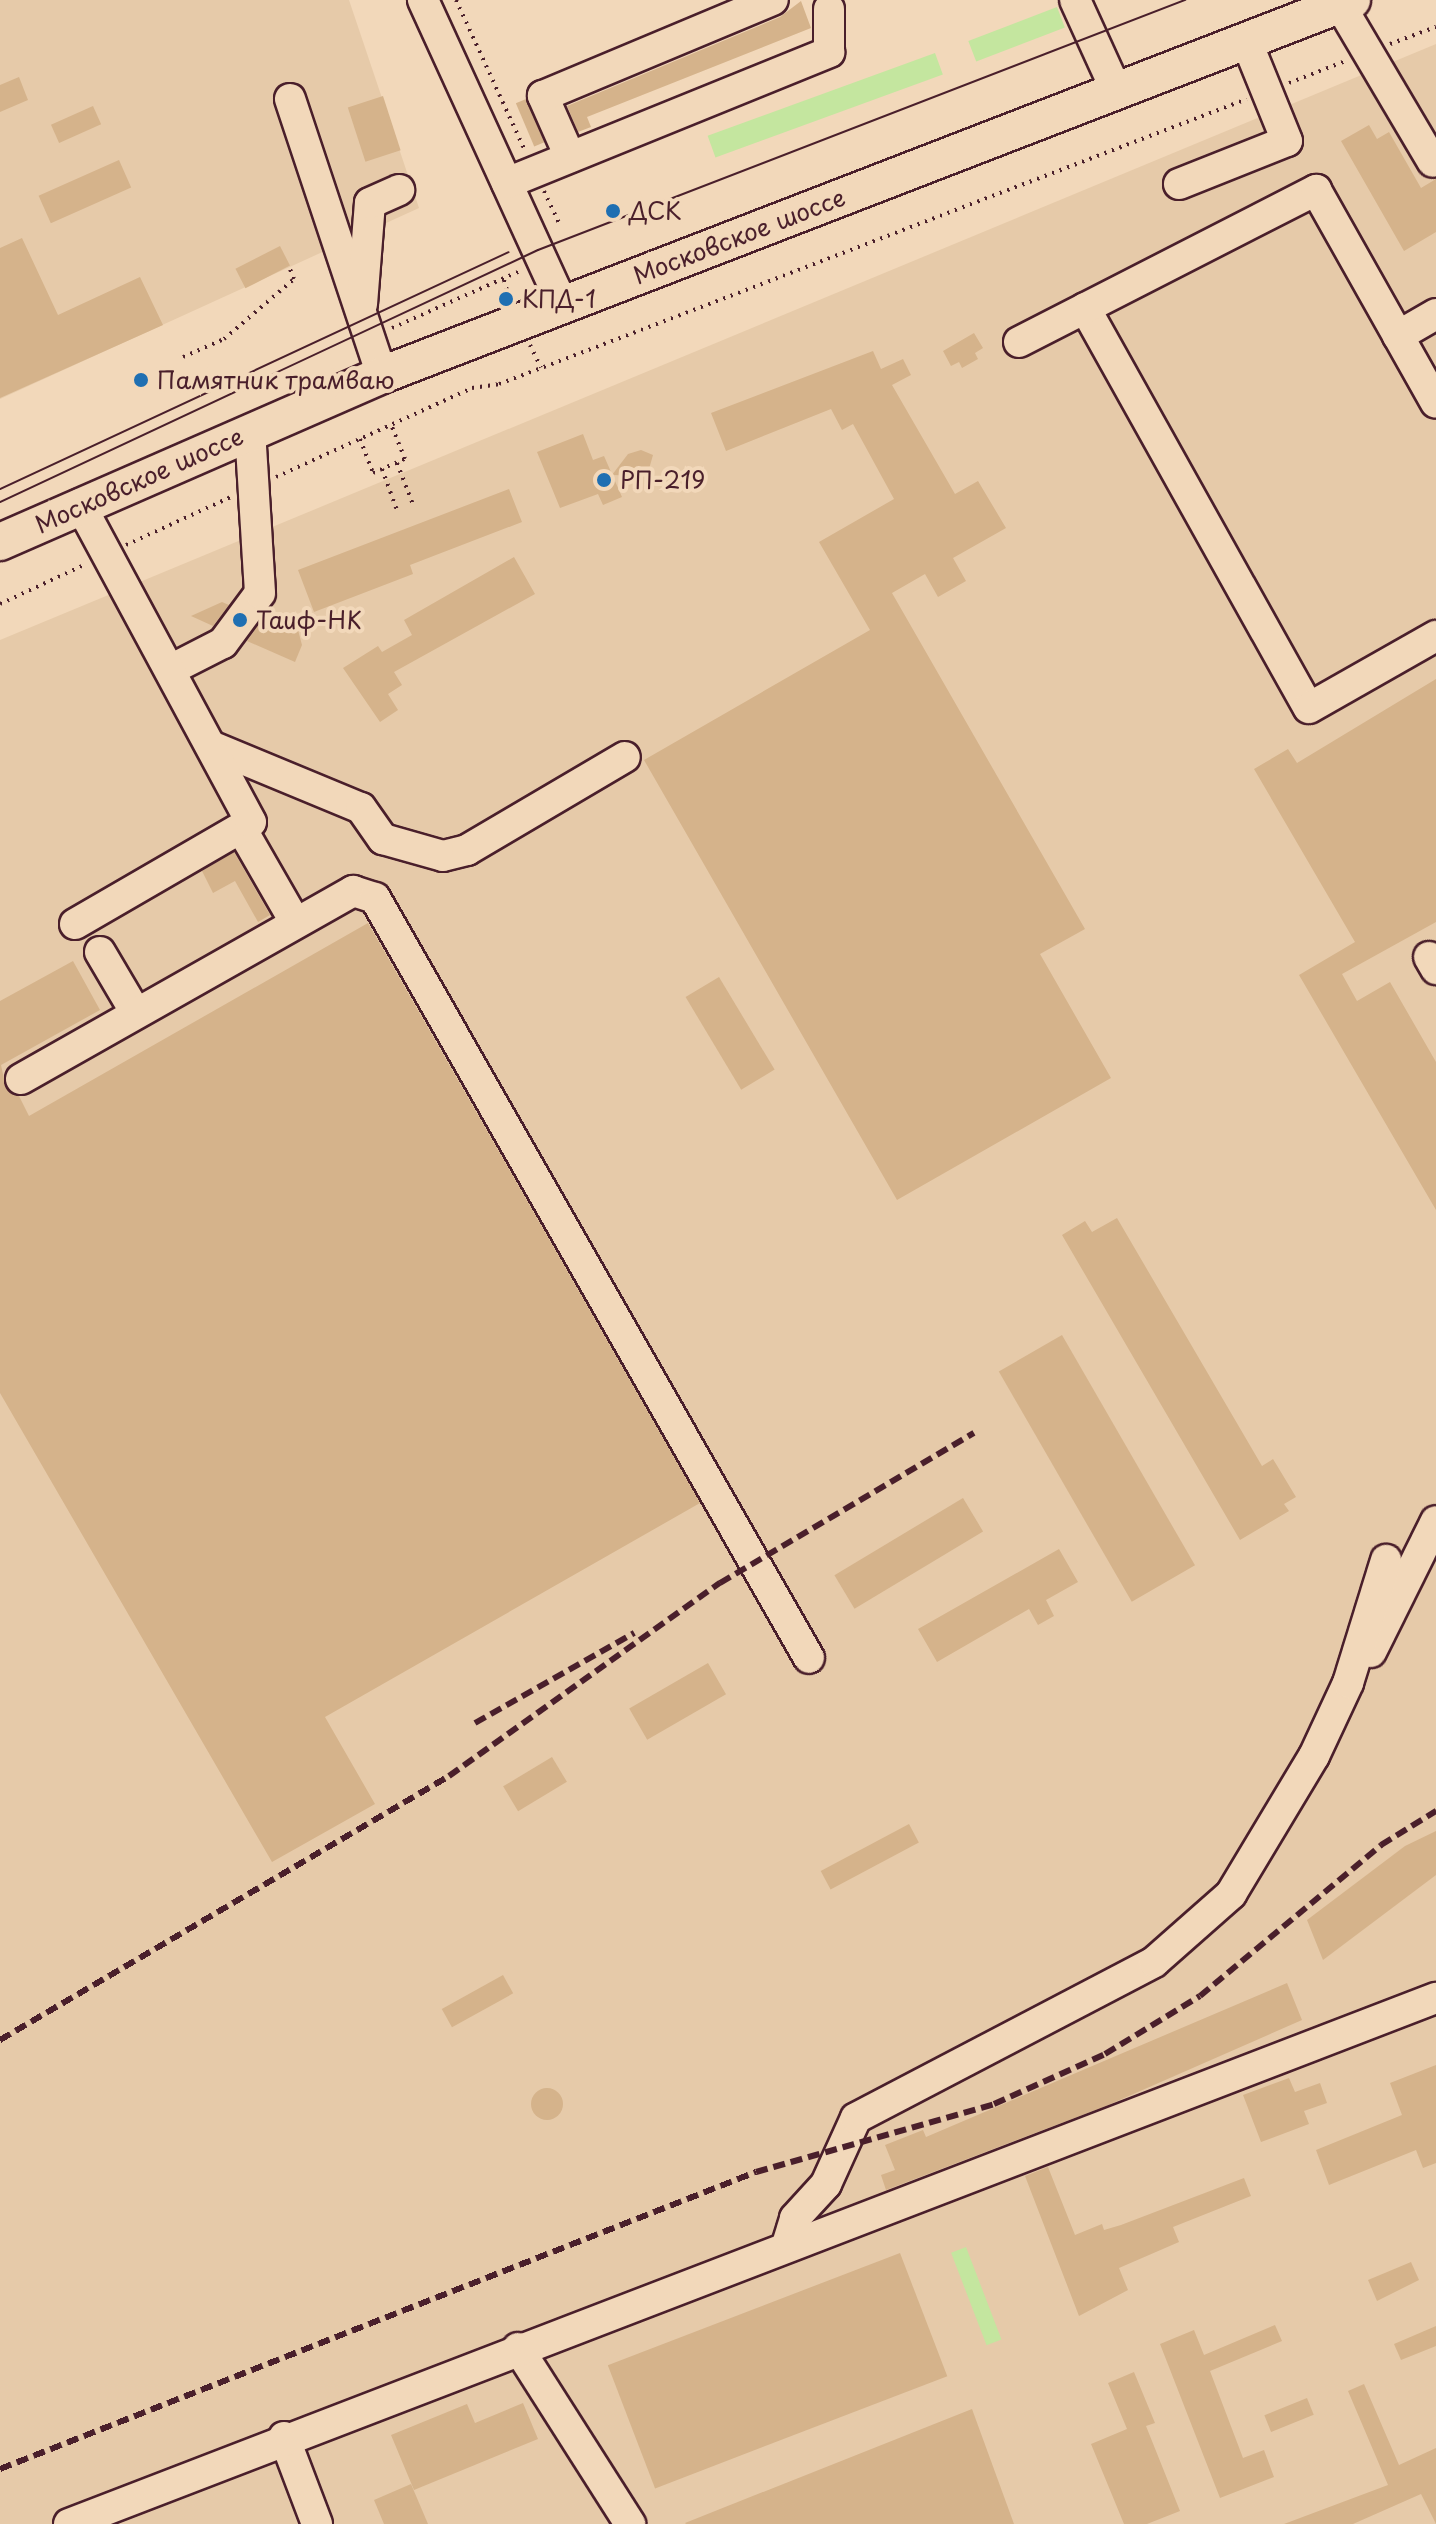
<!DOCTYPE html>
<meta charset="utf-8">
<style>
body{margin:0}
#map{position:relative;width:1436px;height:2524px;overflow:hidden;background:#f2d8ba;font-family:"Playpen Sans",sans-serif}
div>[style]{position:absolute}
[style*='--x']{left:calc(var(--x)*1px);top:calc(var(--y)*1px);width:calc(var(--w)*1px);rotate:calc(var(--a)*1deg)}
.built>*{inset:0;background:#e6caa9}
.green>*{inset:0;background:#c4e69f;transform-origin:0 0}
.building>*{inset:0;background:#d5b38b;transform-origin:0 0}
.round{border-radius:50%}
.path>*{height:4px;margin-top:-2px;transform-origin:0;background:repeating-linear-gradient(90deg,#4a1f2b 0 2px,transparent 0 8px)}
.roads{filter:drop-shadow(2px 0 #4a1f2b) drop-shadow(-2px 0 #4a1f2b) drop-shadow(0 2px #4a1f2b) drop-shadow(0 -2px #4a1f2b)}
.minor>*{height:30px;margin:-15px;padding:0 15px;transform-origin:15px;border-radius:15px;background:#f2d8ba}
.major>*{height:36px;margin:-18px;padding:0 18px;transform-origin:18px;border-radius:18px;background:#f2d8ba}
.tram>*{height:2px;margin:-1px;padding:0 1px;transform-origin:1px;border-radius:1px;background:#4a1f2b}
.rail>*{height:6px;margin-top:-3px;transform-origin:0;background:repeating-linear-gradient(90deg,#4a1f2b 0 12px,transparent 0 18px)}
.dots>*{width:22px;height:22px;translate:-50% -50%;box-sizing:border-box;border:4px solid #f2d8ba;border-radius:50%}
span{translate:-50% -50%;white-space:nowrap;text-align:center;line-height:1.15;-webkit-text-stroke:8px #f2d8ba;paint-order:stroke}
.poi-label{font-size:24px;color:#4a1f2b}
.left{translate:0 -50%;text-align:left}
.street-label{font-size:24px;color:#4a1f2b}
</style>
<div id="map">
<div class="built">
<i style="clip-path:polygon(0 0,349px 0,419px 208px,0 399px)"></i>
<i style="clip-path:polygon(1436px 44px,1436px 2524px,0 2524px,0 640px)"></i>
</div>
<div class="green">
<i style="left:1057px;top:7px;width:22px;height:95px;rotate:69deg"></i>
<i style="left:935px;top:53px;width:23px;height:242px;rotate:70deg"></i>
<i style="left:966px;top:2247px;width:99px;height:16px;rotate:69deg"></i>
</div>
<div class="building">
<i style="clip-path:polygon(801px 1px,811px 28px,587px 117px,591px 127px,578px 132px,567px 106px,780px 17px)"></i>
<i style="clip-path:polygon(19px 77px,28px 100px,0 112px,0 85px)"></i>
<i style="left:383px;top:96px;width:57px;height:37px;rotate:72deg"></i>
<i style="left:526px;top:99px;width:47px;height:11px;rotate:67deg"></i>
<i style="left:93px;top:106px;width:20px;height:46px;rotate:66deg"></i>
<i style="clip-path:polygon(1369px 125px,1377px 139px,1389px 132px,1421px 188px,1436px 179px,1436px 232px,1404px 251px,1341px 141px)"></i>
<i style="left:119px;top:160px;width:30px;height:88px;rotate:66deg"></i>
<i style="clip-path:polygon(22px 238px,58px 315px,140px 277px,163px 325px,0 398px,0 248px)"></i>
<i style="left:280px;top:246px;width:22px;height:50px;rotate:63deg"></i>
<i style="clip-path:polygon(974px 333px,983px 348px,975px 353px,978px 359px,962px 368px,959px 362px,951px 366px,943px 351px)"></i>
<i style="clip-path:polygon(873px 351px,881px 369px,903px 359px,911px 375px,892px 385px,955px 494px,978px 481px,1006px 528px,953px 558px,966px 581px,938px 597px,925px 574px,892px 593px,1085px 929px,1040px 954px,1111px 1078px,897px 1200px,644px 760px,870px 630px,819px 542px,894px 499px,853px 424px,842px 430px,831px 409px,726px 451px,711px 413px)"></i>
<i style="clip-path:polygon(583px 434px,593px 460px,604px 456px,622px 497px,603px 505px,598px 494px,560px 508px,537px 452px)"></i>
<i style="clip-path:polygon(641px 450px,653px 455px,647px 476px,612px 475px,628px 454px)"></i>
<i style="clip-path:polygon(509px 489px,522px 522px,410px 565px,413px 574px,314px 612px,298px 570px)"></i>
<i style="clip-path:polygon(514px 557px,535px 594px,394px 672px,402px 685px,388px 694px,398px 710px,380px 722px,343px 668px,378px 646px,382px 652px,412px 635px,404px 620px)"></i>
<i style="clip-path:polygon(222px 602px,229px 605px,213px 626px,191px 616px)"></i>
<i style="clip-path:polygon(262px 620px,298px 630px,302px 645px,295px 662px,247px 641px)"></i>
<i style="clip-path:polygon(1436px 679px,1436px 922px,1342px 974px,1357px 1001px,1390px 982px,1436px 1062px,1436px 1210px,1299px 975px,1355px 942px,1254px 769px,1288px 749px,1297px 763px)"></i>
<i style="clip-path:polygon(234px 852px,270px 915px,258px 922px,235px 881px,213px 893px,202px 871px)"></i>
<i style="clip-path:polygon(368px 923px,700px 1503px,325px 1717px,375px 1804px,272px 1862px,0 1393px,0 1001px,73px 961px,100px 1010px,1px 1065px,6px 1088px,19px 1096px,29px 1116px)"></i>
<i style="left:719px;top:977px;width:108px;height:39px;rotate:59deg"></i>
<i style="clip-path:polygon(1117px 1218px,1262px 1466px,1273px 1459px,1296px 1497px,1284px 1504px,1289px 1511px,1240px 1540px,1062px 1235px,1085px 1221px,1092px 1232px)"></i>
<i style="left:1062px;top:1335px;width:266px;height:73px;rotate:60deg"></i>
<i style="left:963px;top:1498px;width:39px;height:150px;rotate:59deg"></i>
<i style="clip-path:polygon(1059px 1549px,1078px 1582px,1046px 1600px,1054px 1616px,1038px 1625px,1029px 1609px,937px 1662px,918px 1629px)"></i>
<i style="left:708px;top:1663px;width:36px;height:91px;rotate:60deg"></i>
<i style="left:552px;top:1757px;width:29px;height:57px;rotate:59deg"></i>
<i style="left:909px;top:1824px;width:21px;height:100px;rotate:62deg"></i>
<i style="clip-path:polygon(1436px 1831px,1436px 1875px,1323px 1960px,1307px 1920px,1405px 1846px)"></i>
<i style="left:503px;top:1975px;width:21px;height:70px;rotate:61deg"></i>
<i style="clip-path:polygon(1287px 1983px,1302px 2020px,1106px 2106px,886px 2190px,881px 2175px,895px 2170px,885px 2145px,923px 2130px,926px 2137px)"></i>
<i style="clip-path:polygon(1436px 2065px,1436px 2163px,1423px 2168px,1416px 2150px,1329px 2185px,1316px 2150px,1402px 2115px,1390px 2083px)"></i>
<i style="clip-path:polygon(1289px 2078px,1295px 2092px,1320px 2083px,1327px 2103px,1304px 2111px,1309px 2124px,1261px 2142px,1243px 2095px)"></i>
<i class="round" style="left:531px;top:2088px;width:32px;height:32px"></i>
<i style="clip-path:polygon(1048px 2167px,1075px 2235px,1102px 2224px,1104px 2230px,1121px 2225px,1244px 2178px,1251px 2196px,1173px 2227px,1179px 2242px,1119px 2268px,1128px 2290px,1079px 2316px,1025px 2176px)"></i>
<i style="left:900px;top:2253px;width:132px;height:313px;rotate:69deg"></i>
<i style="clip-path:polygon(1411px 2262px,1419px 2280px,1377px 2301px,1368px 2280px)"></i>
<i style="clip-path:polygon(1275px 2325px,1282px 2341px,1210px 2371px,1243px 2458px,1264px 2450px,1274px 2477px,1220px 2498px,1160px 2344px,1194px 2330px,1204px 2355px)"></i>
<i style="clip-path:polygon(1436px 2326px,1436px 2346px,1401px 2360px,1394px 2344px)"></i>
<i style="clip-path:polygon(1134px 2372px,1155px 2423px,1146px 2426px,1180px 2511px,1147px 2524px,1124px 2524px,1091px 2444px,1127px 2429px,1108px 2383px)"></i>
<i style="clip-path:polygon(1364px 2384px,1399px 2465px,1436px 2448px,1436px 2524px,1421px 2494px,1353px 2524px,1284px 2524px,1388px 2485px,1348px 2391px)"></i>
<i style="left:1307px;top:2398px;width:18px;height:46px;rotate:68deg"></i>
<i style="clip-path:polygon(523px 2403px,538px 2439px,414px 2490px,391px 2435px,467px 2404px,475px 2423px)"></i>
<i style="clip-path:polygon(972px 2409px,1014px 2524px,686px 2524px,685px 2523px)"></i>
<i style="clip-path:polygon(411px 2484px,428px 2524px,384px 2524px,374px 2500px)"></i>
</div>
<div class="path">
<i style="--x:456;--y:0;--w:166;--a:65.4"></i>
<i style="--x:1390;--y:44;--w:49;--a:-20.3"></i>
<i style="--x:1289;--y:83;--w:63;--a:-21.3"></i>
<i style="--x:544;--y:191;--w:38;--a:65"></i>
<i style="--x:504;--y:280;--w:17;--a:73"></i>
<i style="--x:392;--y:328;--w:142;--a:-24"></i>
<i style="--x:530;--y:345;--w:25;--a:64"></i>
<i style="--x:183;--y:357;--w:45;--a:-23.7"></i>
<i style="--x:224;--y:339;--w:92;--a:-40.6"></i>
<i style="--x:294;--y:279;--w:11;--a:-112"></i>
<i style="--x:360;--y:439;--w:36;--a:69"></i>
<i style="--x:373;--y:473;--w:35;--a:-24"></i>
<i style="--x:405;--y:459;--w:37;--a:-112"></i>
<i style="--x:397;--y:463;--w:47;--a:68.9"></i>
<i style="--x:382;--y:469;--w:47;--a:70"></i>
<i style="--x:276;--y:477;--w:215;--a:-24.4"></i>
<i style="--x:472;--y:388;--w:27;--a:-8"></i>
<i style="--x:499;--y:384;--w:800;--a:-20.86"></i>
<i style="--x:126;--y:545;--w:115;--a:-24.6"></i>
<i style="--x:0;--y:604;--w:95;--a:-24.9"></i>
</div>
<div class="roads">
<div class="minor">
<i style="--x:423;--y:0;--w:334;--a:65.4"></i>
<i style="--x:1075;--y:0;--w:99;--a:65.5"></i>
<i style="--x:1340;--y:5;--w:182;--a:59.4"></i>
<i style="--x:290;--y:99;--w:291;--a:71.6"></i>
<i style="--x:570;--y:157;--w:67;--a:-113.9"></i>
<i style="--x:543;--y:96;--w:249;--a:-22.7"></i>
<i style="--x:507;--y:183;--w:348;--a:-22.1"></i>
<i style="--x:829;--y:52;--w:43;--a:-90"></i>
<i style="--x:1179;--y:184;--w:116;--a:-21.7"></i>
<i style="--x:1287;--y:141;--w:109;--a:-112.1"></i>
<i style="--x:362;--y:304;--w:101;--a:-85.5"></i>
<i style="--x:370;--y:203;--w:32;--a:-24"></i>
<i style="--x:1085;--y:308;--w:458;--a:60.8"></i>
<i style="--x:1309;--y:708;--w:146;--a:-29.6"></i>
<i style="--x:1398;--y:336;--w:44;--a:-30.1"></i>
<i style="--x:1019;--y:342;--w:334;--a:-27.1"></i>
<i style="--x:1316;--y:190;--w:244;--a:60.6"></i>
<i style="--x:170;--y:670;--w:59;--a:-27"></i>
<i style="--x:223;--y:643;--w:62;--a:-53.5"></i>
<i style="--x:260;--y:593;--w:162;--a:-93.5"></i>
<i style="--x:211;--y:746;--w:162;--a:22.5"></i>
<i style="--x:361;--y:808;--w:38;--a:55"></i>
<i style="--x:383;--y:839;--w:62;--a:15.8"></i>
<i style="--x:443;--y:856;--w:25;--a:-14"></i>
<i style="--x:467;--y:850;--w:183;--a:-30.5"></i>
<i style="--x:241;--y:828;--w:108;--a:60.1"></i>
<i style="--x:75;--y:924;--w:203;--a:-30.1"></i>
<i style="--x:251;--y:822;--w:361;--a:-118.3"></i>
<i style="--x:100;--y:952;--w:71;--a:59.5"></i>
<i style="--x:1429;--y:957;--w:14;--a:60"></i>
<i style="--x:21;--y:1079;--w:382;--a:-29.5"></i>
<i style="--x:353;--y:891;--w:23;--a:18"></i>
<i style="--x:375;--y:898;--w:875;--a:60.27"></i>
<i style="--x:1371;--y:1652;--w:146;--a:-63.6"></i>
<i style="--x:787;--y:2245;--w:28;--a:-73"></i>
<i style="--x:795;--y:2218;--w:46;--a:-47.6"></i>
<i style="--x:826;--y:2184;--w:72;--a:-65.6"></i>
<i style="--x:856;--y:2118;--w:336;--a:-27.6"></i>
<i style="--x:1154;--y:1962;--w:103;--a:-41.4"></i>
<i style="--x:1231;--y:1894;--w:161;--a:-59"></i>
<i style="--x:1314;--y:1756;--w:81;--a:-65"></i>
<i style="--x:1348;--y:1683;--w:129;--a:-72.8"></i>
<i style="--x:518;--y:2348;--w:209;--a:57.5"></i>
<i style="--x:284;--y:2437;--w:93;--a:69.2"></i>
<i style="--x:69;--y:2524;--w:1465;--a:-21.05"></i>
</div>
<div class="major">
<i style="--x:0;--y:542;--w:417;--a:-23.6"></i>
<i style="--x:382;--y:375;--w:1040;--a:-21.14"></i>
</div>
</div>
<div class="tram">
<i style="--x:0;--y:489;--w:561;--a:-24.97"></i>
<i style="--x:0;--y:502;--w:594;--a:-25.1"></i>
<i style="--x:538;--y:250;--w:694;--a:-21.13"></i>
</div>
<div class="rail">
<i style="--x:475;--y:1723;--w:183;--a:-29.5"></i>
<i style="--x:0;--y:2040;--w:521;--a:-30.45"></i>
<i style="--x:449;--y:1776;--w:333;--a:-35.5"></i>
<i style="--x:720;--y:1583;--w:295;--a:-30.6"></i>
<i style="--x:0;--y:2469;--w:812;--a:-21.45"></i>
<i style="--x:756;--y:2172;--w:248;--a:-15.9"></i>
<i style="--x:994;--y:2104;--w:122;--a:-24.2"></i>
<i style="--x:1105;--y:2054;--w:111;--a:-31.4"></i>
<i style="--x:1200;--y:1996;--w:236;--a:-39.8"></i>
<i style="--x:1381;--y:1845;--w:65;--a:-31.7"></i>
</div>
<div class="dots">
<i style="left:613px;top:211px;background:#1f6fb2"></i>
<i style="left:506px;top:299px;background:#1f6fb2"></i>
<i style="left:141px;top:380px;background:#1f6fb2"></i>
<i style="left:604px;top:480px;background:#1f6fb2"></i>
<i style="left:240px;top:620px;background:#1f6fb2"></i>
</div>
<div class="poi-label">
<span class="left" style="left:629px;top:211px">ДСК</span>
<span class="left" style="left:522px;top:299px">КПД-1</span>
<span class="left" style="left:157px;top:380px">Памятник трамваю</span>
<span class="left" style="left:620px;top:480px">РП-219</span>
<span class="left" style="left:256px;top:620px">Таиф-НК</span>
</div>
<div class="street-label">
<span style="left:739px;top:236px;rotate:-21deg">Московское шоссе</span>
<span style="left:139px;top:480px;rotate:-24deg">Московское шоссе</span>
</div>
</div>
